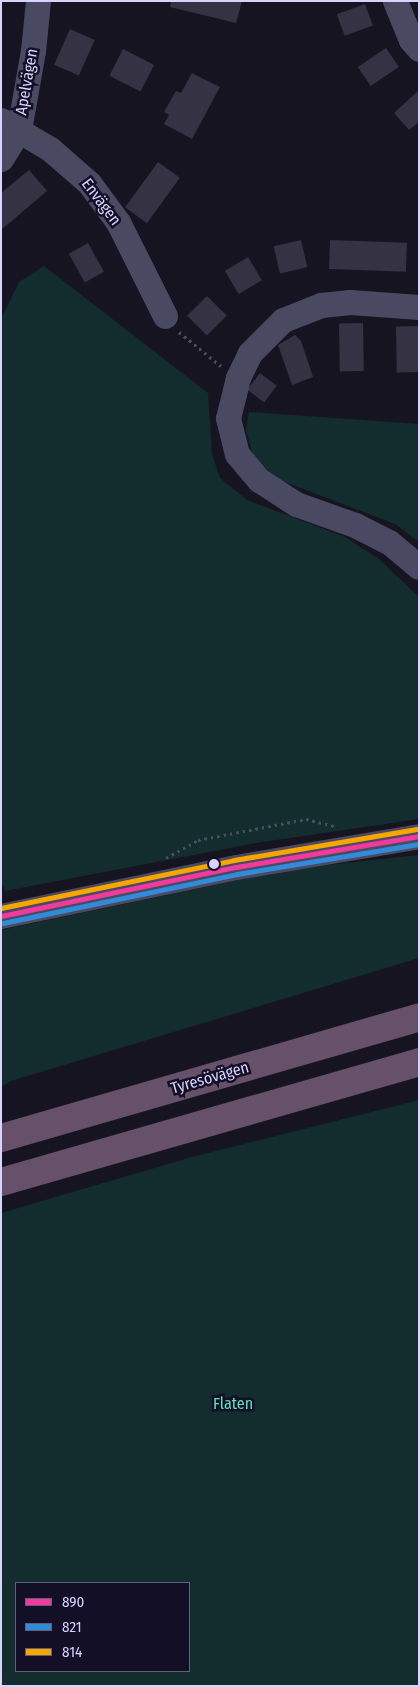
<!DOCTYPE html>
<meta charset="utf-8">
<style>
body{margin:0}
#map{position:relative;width:420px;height:1687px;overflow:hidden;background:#161421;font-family:"Fira Sans Condensed",sans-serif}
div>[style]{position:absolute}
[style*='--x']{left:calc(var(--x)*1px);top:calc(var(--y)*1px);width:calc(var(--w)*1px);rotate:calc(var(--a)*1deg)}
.green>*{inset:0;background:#132c2d}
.building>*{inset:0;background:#343243;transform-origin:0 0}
.path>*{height:3px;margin-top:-1.5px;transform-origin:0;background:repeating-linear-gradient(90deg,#44505f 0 2.5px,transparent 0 6.5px)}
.minor>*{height:25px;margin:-12.5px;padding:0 12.5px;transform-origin:12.5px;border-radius:12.5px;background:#4a4962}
.highway>*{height:28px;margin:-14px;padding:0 14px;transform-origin:14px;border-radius:14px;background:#67516a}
.bus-1>*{height:5px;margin:-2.5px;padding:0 2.5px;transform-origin:2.5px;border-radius:2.5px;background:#f13a9d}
.bus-2>*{height:5px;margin:-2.5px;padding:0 2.5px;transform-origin:2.5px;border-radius:2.5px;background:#338bd7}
.bus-3>*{height:5px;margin:-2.5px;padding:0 2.5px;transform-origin:2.5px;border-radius:2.5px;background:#f7a600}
.dots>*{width:14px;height:14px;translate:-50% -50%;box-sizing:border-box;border:2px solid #130f26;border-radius:50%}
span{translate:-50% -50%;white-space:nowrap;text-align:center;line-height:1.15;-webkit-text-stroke:5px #130f26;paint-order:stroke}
.street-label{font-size:16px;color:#d9d4ff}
.park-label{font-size:16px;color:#5fe0c0}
.frame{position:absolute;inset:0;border:2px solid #d9d4ff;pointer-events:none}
.legend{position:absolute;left:15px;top:1582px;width:175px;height:90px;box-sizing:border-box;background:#130f26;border:1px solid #625e7d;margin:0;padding:6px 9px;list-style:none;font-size:15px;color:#d9d4ff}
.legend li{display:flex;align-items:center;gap:10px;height:25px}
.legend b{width:25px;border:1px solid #625e7d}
</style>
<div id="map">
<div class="green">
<i style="clip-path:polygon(44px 266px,208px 393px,212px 454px,220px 478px,247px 500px,345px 537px,379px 559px,419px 597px,419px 819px,256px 843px,5px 891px,1px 881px,1px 319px,19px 282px)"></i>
<i style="clip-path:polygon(249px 412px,419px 424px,419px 542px,395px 524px,277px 479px,253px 455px,246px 430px)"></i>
<i style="clip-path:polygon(419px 855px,419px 958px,11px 1081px,1px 1087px,1px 930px,291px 869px)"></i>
<i style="clip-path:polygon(evenodd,419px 1100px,419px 1686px,1px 1686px,1px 1213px,192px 1157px,419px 1100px,189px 1583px,189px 1671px,16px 1671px,16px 1583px,189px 1583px)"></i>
</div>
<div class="building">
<i style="clip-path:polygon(171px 1px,242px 1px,236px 23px,170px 7px)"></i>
<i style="left:365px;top:4px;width:23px;height:30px;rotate:70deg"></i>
<i style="left:70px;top:29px;width:27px;height:39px;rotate:24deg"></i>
<i style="left:386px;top:48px;width:23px;height:34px;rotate:56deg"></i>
<i style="left:123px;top:49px;width:35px;height:30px;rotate:27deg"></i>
<i style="clip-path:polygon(192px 73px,220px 87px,192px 139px,164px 124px,169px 115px,164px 112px,176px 91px,181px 93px)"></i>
<i style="clip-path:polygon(419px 90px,419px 122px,409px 130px,394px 113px)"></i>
<i style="left:158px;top:162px;width:27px;height:56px;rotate:36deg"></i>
<i style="clip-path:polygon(29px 170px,47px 191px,1px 230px,1px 193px)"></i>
<i style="left:301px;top:240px;width:28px;height:28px;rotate:77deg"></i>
<i style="left:330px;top:240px;width:77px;height:29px;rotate:2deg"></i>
<i style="left:88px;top:243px;width:33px;height:22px;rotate:61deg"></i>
<i style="left:248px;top:257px;width:27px;height:27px;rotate:59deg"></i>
<i style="left:207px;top:296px;width:28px;height:28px;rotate:45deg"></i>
<i style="left:363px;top:323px;width:48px;height:24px;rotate:89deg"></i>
<i style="left:418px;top:326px;width:46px;height:22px;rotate:89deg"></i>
<i style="clip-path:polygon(295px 335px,301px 341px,313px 377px,292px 385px,278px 345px)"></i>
<i style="left:260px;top:373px;width:21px;height:21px;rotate:37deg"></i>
</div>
<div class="path">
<i style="--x:179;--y:332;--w:54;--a:39"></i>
<i style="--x:166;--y:858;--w:37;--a:-29"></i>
<i style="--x:198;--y:840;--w:110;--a:-11"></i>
<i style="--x:306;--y:819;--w:32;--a:14"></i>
</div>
<div class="minor">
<i style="--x:395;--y:1;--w:42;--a:67.7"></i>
<i style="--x:411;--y:40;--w:12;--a:48"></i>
<i style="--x:1;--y:120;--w:57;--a:30.6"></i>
<i style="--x:50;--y:149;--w:52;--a:41.1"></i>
<i style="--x:89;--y:183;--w:49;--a:53.4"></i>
<i style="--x:118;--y:222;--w:105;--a:63.4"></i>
<i style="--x:1;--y:159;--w:34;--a:-58"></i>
<i style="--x:19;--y:130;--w:80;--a:-80"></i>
<i style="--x:33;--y:51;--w:50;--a:-84.3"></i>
<i style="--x:419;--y:307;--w:69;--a:-175.9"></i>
<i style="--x:350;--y:302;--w:29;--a:174"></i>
<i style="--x:321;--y:305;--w:41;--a:158.5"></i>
<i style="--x:283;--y:320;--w:47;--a:135"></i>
<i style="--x:250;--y:353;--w:28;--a:116"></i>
<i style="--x:238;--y:378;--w:41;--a:104"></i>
<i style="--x:228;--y:418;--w:37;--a:76"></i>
<i style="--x:237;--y:454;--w:34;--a:50"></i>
<i style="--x:259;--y:480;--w:44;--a:33"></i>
<i style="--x:296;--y:504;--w:63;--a:19.6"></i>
<i style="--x:355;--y:525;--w:38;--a:27"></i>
<i style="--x:389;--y:542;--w:39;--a:40"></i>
<i style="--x:1;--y:916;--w:240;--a:-11.8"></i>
<i style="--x:236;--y:867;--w:186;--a:-9.6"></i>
</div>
<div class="highway">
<i style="--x:1;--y:1138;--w:435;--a:-16.1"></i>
<i style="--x:1;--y:1182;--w:435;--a:-16"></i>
</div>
<div class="bus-1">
<i style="--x:1;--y:916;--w:240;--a:-11.8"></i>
<i style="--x:236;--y:867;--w:186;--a:-9.6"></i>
</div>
<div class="bus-2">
<i style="--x:3;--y:923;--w:239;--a:-11.8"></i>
<i style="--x:237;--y:874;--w:184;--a:-9.4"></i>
</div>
<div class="bus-3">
<i style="--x:1;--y:908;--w:238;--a:-11.6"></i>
<i style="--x:234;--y:860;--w:187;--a:-9.6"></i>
</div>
<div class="dots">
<i style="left:214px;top:864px;background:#d9d4ff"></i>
</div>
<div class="street-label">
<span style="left:27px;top:82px;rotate:-80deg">Apelvägen</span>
<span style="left:101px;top:202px;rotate:53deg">Envägen</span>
<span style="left:210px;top:1078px;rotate:-16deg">Tyresövägen</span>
</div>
<div class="park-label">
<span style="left:233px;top:1404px">Flaten</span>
</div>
<div class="frame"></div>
<ul class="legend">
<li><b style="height:6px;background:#f13a9d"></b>890</li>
<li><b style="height:6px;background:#338bd7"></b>821</li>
<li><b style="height:6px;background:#f7a600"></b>814</li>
</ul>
</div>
